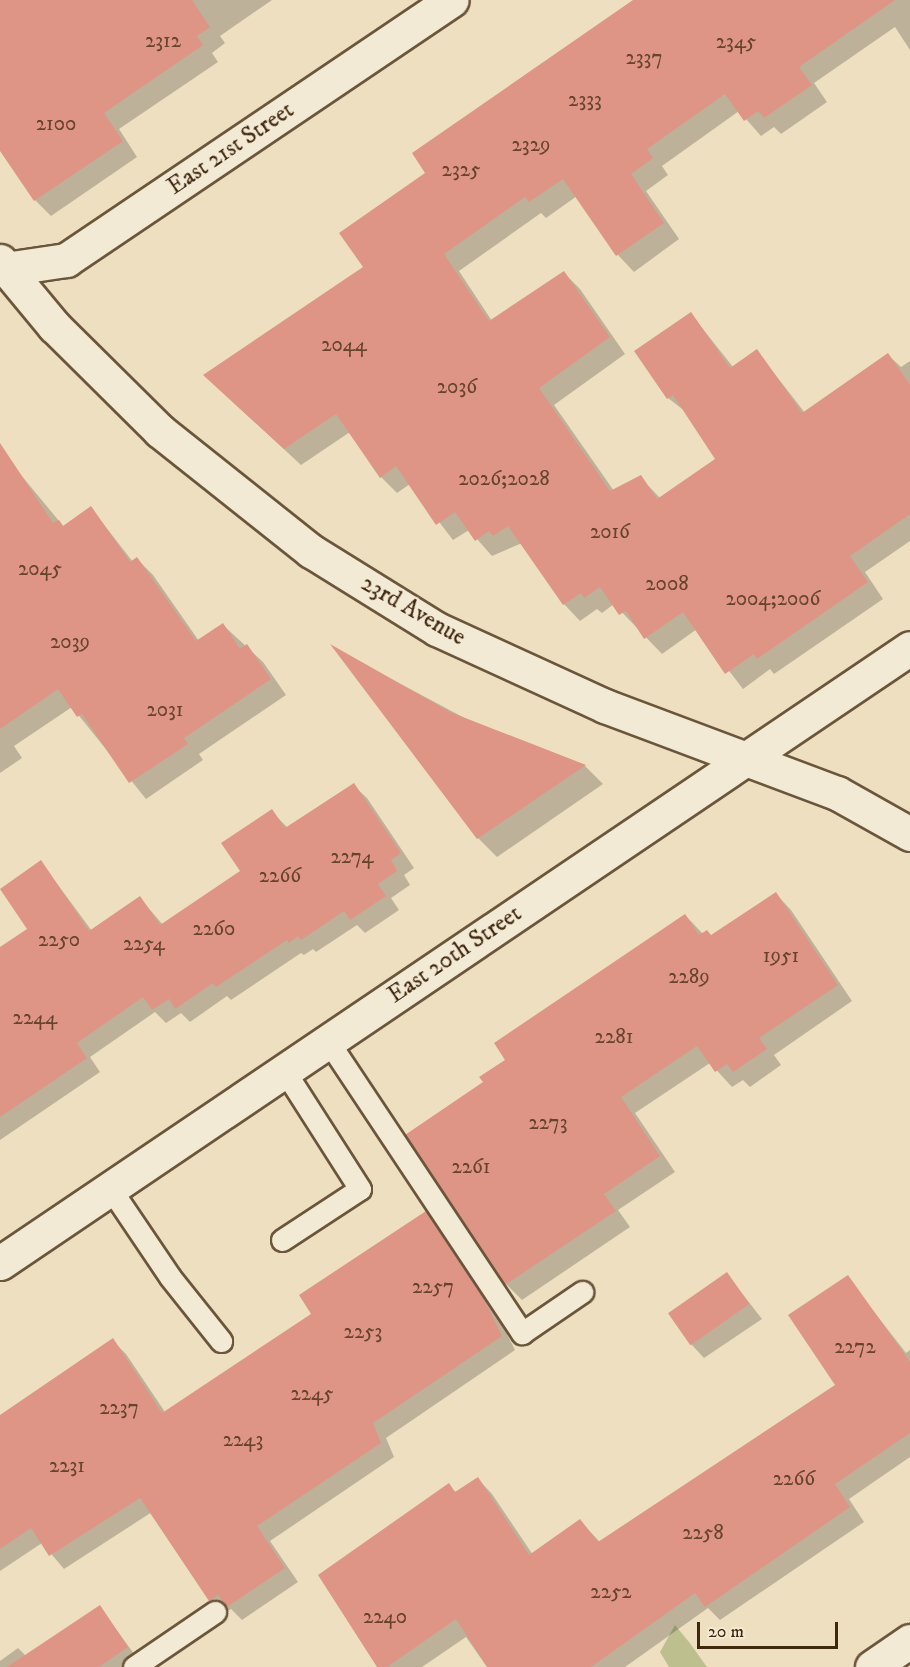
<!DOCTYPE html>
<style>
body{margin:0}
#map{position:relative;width:910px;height:1667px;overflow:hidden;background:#eddfc0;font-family:"IM FELL DW Pica",serif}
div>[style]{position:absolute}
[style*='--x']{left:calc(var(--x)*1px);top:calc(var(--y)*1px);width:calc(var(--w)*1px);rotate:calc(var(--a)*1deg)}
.green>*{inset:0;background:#bdc08e}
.shadow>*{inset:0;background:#0003}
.building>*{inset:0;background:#de9586;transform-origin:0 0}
.roads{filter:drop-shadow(2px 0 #6b563b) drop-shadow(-2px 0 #6b563b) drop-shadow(0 2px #6b563b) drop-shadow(0 -2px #6b563b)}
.lane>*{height:21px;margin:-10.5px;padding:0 10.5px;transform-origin:10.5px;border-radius:10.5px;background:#f3ead6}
.street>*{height:33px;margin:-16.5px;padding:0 16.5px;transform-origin:16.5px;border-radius:16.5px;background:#f3ead6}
.secondary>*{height:33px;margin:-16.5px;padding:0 16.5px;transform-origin:16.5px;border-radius:16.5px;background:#f3ead6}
span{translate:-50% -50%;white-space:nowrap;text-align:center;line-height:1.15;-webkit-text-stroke:4.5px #f3ead6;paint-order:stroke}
.number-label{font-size:21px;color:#68432d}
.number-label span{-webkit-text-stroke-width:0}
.street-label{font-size:24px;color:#40280f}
.scale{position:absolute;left:697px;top:1622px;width:141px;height:27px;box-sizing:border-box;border:3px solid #40280f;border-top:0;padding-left:8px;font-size:18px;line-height:21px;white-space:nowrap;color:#40280f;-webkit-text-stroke:4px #f3ead6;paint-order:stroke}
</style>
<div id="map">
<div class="green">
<i style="clip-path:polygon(675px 1625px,689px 1642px,707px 1667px,669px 1667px,660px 1652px)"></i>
</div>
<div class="shadow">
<i style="clip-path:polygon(0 0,272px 0,220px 36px,225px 43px,212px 53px,218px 62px,119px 129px,137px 157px,51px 216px,35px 200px,0 148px)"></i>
<i style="clip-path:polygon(636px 0,910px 0,910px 50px,895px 27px,814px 83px,827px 102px,781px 134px,774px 127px,761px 136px,739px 111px,662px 166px,668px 175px,646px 191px,679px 239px,634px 272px,618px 255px,577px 196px,546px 218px,541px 213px,459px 271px,492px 321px,564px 273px,580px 289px,625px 354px,554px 405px,614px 491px,640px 477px,660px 498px,717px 459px,686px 412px,668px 398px,691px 314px,733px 367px,757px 351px,805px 413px,888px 355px,901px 367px,910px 361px,910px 541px,865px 572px,883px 599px,774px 674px,770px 669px,743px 689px,697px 629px,662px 654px,614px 604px,602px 613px,597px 609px,580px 621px,564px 604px,522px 543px,492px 556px,469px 530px,453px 540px,410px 484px,397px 493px,381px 477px,350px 432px,301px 465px,221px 391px,366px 268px,427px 173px)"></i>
<i style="clip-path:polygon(16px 469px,64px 527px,91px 508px,133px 562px,137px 559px,153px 575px,199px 641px,223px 625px,263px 662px,286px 695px,199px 754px,203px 760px,146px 799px,72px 707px,14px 746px,22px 758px,0 773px,0 480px)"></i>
<i style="clip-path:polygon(335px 649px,489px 731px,585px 766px,603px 784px,497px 857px,478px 838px)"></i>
<i style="clip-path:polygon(353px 785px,367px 798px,414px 868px,404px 875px,410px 885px,391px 898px,399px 910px,365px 933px,357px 925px,316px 952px,313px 949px,304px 955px,301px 953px,231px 1000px,227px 996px,190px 1022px,181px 1013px,166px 1023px,155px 1012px,90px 1057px,100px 1072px,0 1140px,0 949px,29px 930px,41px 862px,92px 931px,140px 898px,163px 925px,242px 871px,271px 811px,288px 828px)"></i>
<i style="clip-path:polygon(776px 894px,791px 910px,852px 1001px,774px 1055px,781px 1065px,750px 1087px,743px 1080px,732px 1087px,710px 1063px,635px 1113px,675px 1172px,618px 1210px,630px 1227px,522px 1300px,506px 1284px,485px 1083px,685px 915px,703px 934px,712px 936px)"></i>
<i style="clip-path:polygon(425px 1213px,439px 1226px,497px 1314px,515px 1350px,386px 1438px,394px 1457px,270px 1541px,298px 1582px,242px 1620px,231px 1609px,224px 1613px,210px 1600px,152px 1512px,64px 1569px,42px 1543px,0 1571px,0 1417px,112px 1340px,126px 1354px,165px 1412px,313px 1314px)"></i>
<i style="clip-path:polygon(727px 1274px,762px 1319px,704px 1358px,691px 1344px)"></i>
<i style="clip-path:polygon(847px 1277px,906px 1353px,910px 1350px,910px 1457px,849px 1499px,864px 1522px,720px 1620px,708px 1608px,625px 1667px,487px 1667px,466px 1637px,422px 1667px,379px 1667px,448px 1485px,457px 1493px,478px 1479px,492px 1494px,533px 1555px,580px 1521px,600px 1542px,837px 1385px)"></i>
<i style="clip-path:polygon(100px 1607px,137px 1658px,123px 1667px,0 1667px,0 1661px,18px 1648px,26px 1656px)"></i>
</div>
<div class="building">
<i style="clip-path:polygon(0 0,192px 0,210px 27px,197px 36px,203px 45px,104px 113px,123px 141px,34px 201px,0 151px)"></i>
<i style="clip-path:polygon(633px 0,895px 0,799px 67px,812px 85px,764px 118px,758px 111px,744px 121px,725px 94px,647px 149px,653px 158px,631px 174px,664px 223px,616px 256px,563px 179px,529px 202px,525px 197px,444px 254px,489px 321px,564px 271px,610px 337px,539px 388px,610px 491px,641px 475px,657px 499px,715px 459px,673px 395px,667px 399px,634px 351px,691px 312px,730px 368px,757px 349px,802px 413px,888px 353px,910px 385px,910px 514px,850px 556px,868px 582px,757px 659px,754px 654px,725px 674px,683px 612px,644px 639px,626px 611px,619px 615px,600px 587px,584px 598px,581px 593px,563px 605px,508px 526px,493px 536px,489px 531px,475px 541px,455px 512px,436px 525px,396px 466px,380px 478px,336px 414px,284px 449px,203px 375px,363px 267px,339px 233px,425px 173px,412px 153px)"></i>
<i style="clip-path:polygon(0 443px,53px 523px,59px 520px,63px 526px,91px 506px,130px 562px,137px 557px,196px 641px,223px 623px,240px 649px,247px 644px,271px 679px,184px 738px,188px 744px,129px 783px,82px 714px,77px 717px,58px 689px,0 729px)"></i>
<i style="clip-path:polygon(330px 644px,450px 712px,586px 765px,477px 839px)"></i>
<i style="clip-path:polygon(354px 783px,401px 853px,391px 860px,397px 871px,378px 884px,386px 896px,350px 920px,344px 911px,301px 940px,298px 936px,289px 943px,287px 940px,216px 987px,213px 983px,175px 1009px,169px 999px,152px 1010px,143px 997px,77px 1043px,87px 1058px,0 1117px,0 947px,27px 929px,0 889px,41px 860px,89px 931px,140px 896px,160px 925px,240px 871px,221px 843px,272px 809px,285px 828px)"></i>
<i style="clip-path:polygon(776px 892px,838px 985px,759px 1038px,767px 1049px,733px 1072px,727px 1064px,715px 1072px,697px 1046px,621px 1097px,660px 1156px,604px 1194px,616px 1211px,505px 1285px,405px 1135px,483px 1082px,479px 1077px,505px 1060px,494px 1043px,685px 914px,699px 935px,707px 930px,711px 935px)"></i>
<i style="clip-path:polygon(426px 1211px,484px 1299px,502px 1336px,373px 1423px,381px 1443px,257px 1526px,285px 1568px,227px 1607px,218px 1595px,209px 1601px,140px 1498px,49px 1556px,31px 1528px,0 1549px,0 1415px,113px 1338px,162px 1413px,311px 1314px,299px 1295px)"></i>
<i style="left:727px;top:1272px;width:39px;height:72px;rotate:55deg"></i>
<i style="clip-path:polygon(848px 1275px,910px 1362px,910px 1433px,835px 1484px,850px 1507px,705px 1607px,695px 1593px,591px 1667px,487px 1667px,456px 1619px,387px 1667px,377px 1667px,318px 1575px,449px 1483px,455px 1492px,478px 1477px,529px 1555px,580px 1519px,598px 1542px,835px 1385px,788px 1315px)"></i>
<i style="clip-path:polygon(100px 1605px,128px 1647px,99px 1667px,7px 1667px)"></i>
</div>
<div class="roads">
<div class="lane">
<i style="--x:328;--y:1041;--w:351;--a:56.4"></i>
<i style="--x:522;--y:1333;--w:73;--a:-34.3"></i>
<i style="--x:110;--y:1188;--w:107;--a:56"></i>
<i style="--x:170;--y:1277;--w:82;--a:51.4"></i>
<i style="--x:282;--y:1240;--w:93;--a:-33.2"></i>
<i style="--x:360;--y:1189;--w:141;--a:-122.6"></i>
<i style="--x:134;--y:1667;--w:98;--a:-34.2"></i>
</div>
<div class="street">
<i style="--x:6;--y:269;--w:61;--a:-8.5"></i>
<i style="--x:66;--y:260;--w:465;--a:-34"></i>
<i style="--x:872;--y:1667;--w:46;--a:-34.4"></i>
</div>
<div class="secondary">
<i style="--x:0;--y:261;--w:85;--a:50.3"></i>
<i style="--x:54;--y:326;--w:149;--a:44.7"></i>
<i style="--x:160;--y:431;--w:193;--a:38.5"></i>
<i style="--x:311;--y:551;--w:148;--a:31.8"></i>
<i style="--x:437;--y:629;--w:185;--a:24.6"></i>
<i style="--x:605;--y:706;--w:248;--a:20.6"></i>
<i style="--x:837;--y:793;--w:84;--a:29.3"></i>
<i style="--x:0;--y:1263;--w:1098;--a:-34.05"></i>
</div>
</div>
<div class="number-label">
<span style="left:163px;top:41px">2312</span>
<span style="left:736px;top:42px">2345</span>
<span style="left:644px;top:58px">2337</span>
<span style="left:585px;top:100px">2333</span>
<span style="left:56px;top:124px">2100</span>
<span style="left:531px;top:145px">2329</span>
<span style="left:461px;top:170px">2325</span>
<span style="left:344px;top:345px">2044</span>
<span style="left:457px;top:387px">2036</span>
<span style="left:504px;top:479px">2026;2028</span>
<span style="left:610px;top:532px">2016</span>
<span style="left:40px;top:569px">2045</span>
<span style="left:667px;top:584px">2008</span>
<span style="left:773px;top:599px">2004;2006</span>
<span style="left:70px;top:642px">2039</span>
<span style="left:165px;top:710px">2031</span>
<span style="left:352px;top:857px">2274</span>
<span style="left:280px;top:876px">2266</span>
<span style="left:214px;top:929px">2260</span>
<span style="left:59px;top:940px">2250</span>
<span style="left:144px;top:944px">2254</span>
<span style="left:781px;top:956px">1951</span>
<span style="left:689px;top:977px">2289</span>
<span style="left:35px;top:1018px">2244</span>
<span style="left:614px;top:1037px">2281</span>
<span style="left:548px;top:1123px">2273</span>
<span style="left:471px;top:1167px">2261</span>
<span style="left:433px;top:1287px">2257</span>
<span style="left:363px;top:1332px">2253</span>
<span style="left:855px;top:1347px">2272</span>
<span style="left:312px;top:1394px">2245</span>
<span style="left:119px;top:1408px">2237</span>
<span style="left:243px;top:1440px">2243</span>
<span style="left:67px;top:1466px">2231</span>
<span style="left:794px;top:1479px">2266</span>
<span style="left:703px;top:1533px">2258</span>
<span style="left:611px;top:1592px">2252</span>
<span style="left:385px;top:1617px">2240</span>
</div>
<div class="street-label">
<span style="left:231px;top:149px;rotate:-34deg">East 21st Street</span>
<span style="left:413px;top:611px;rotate:30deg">23rd Avenue</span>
<span style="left:455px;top:955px;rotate:-34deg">East 20th Street</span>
</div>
<div class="scale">20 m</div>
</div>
